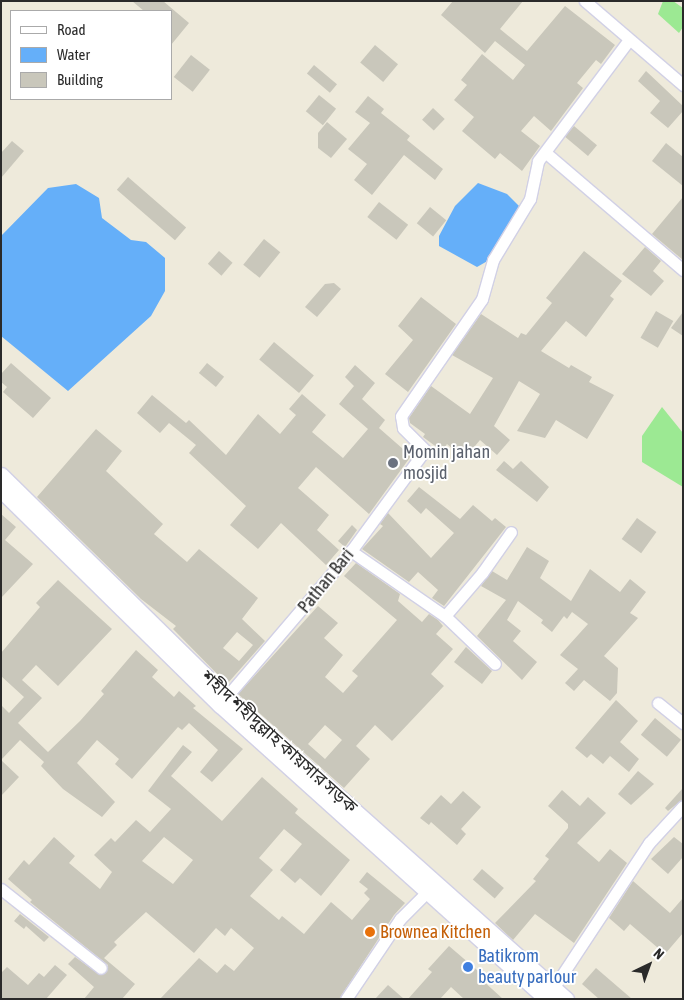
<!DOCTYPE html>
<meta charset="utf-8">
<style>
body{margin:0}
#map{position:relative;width:684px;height:1000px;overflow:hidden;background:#eeeadb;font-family:"Asap Condensed","Noto Sans Bengali",sans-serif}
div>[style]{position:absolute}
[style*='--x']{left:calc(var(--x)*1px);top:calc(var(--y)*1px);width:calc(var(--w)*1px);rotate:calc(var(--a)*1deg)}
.green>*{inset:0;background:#9ce993}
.water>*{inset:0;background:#65aff9}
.building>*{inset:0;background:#c9c7bb;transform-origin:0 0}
.roads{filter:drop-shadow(1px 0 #d1d0e5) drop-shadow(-1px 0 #d1d0e5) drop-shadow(0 1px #d1d0e5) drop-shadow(0 -1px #d1d0e5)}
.minor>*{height:11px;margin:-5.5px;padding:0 5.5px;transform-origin:5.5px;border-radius:5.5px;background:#fff}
.secondary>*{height:15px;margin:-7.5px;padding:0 7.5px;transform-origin:7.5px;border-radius:7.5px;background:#fff}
.dots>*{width:14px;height:14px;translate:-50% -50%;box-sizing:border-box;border:2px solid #fff;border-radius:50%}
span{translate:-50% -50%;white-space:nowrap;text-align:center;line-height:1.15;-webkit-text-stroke:4px #fff;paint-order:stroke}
.worship-label{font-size:18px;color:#5b616d}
.left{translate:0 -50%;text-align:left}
.street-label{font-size:18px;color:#2a2a2a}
.food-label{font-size:18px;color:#c56008}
.shop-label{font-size:18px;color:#366cbe}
.frame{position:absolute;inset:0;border:2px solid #2a2a2a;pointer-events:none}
.legend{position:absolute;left:10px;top:10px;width:162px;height:90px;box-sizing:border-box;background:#fff;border:1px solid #aaa;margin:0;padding:6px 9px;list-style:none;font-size:15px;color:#2a2a2a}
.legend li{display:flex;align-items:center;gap:10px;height:25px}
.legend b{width:25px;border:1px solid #aaa}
.north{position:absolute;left:624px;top:940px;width:50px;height:50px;-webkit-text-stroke:4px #fff;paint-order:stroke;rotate:42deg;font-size:14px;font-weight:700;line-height:20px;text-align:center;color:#2a2a2a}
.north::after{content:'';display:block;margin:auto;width:18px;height:22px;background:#2a2a2a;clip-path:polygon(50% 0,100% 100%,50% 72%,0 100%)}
</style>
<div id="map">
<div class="green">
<i style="clip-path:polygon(663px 1px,673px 1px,683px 8px,683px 27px,679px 33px,658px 14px)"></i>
<i style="clip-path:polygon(662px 407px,683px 433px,683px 487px,642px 462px,642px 436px)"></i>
</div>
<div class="water">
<i style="clip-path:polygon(478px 183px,507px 194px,521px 208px,491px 259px,477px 267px,439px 246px,439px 236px,455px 206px)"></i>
<i style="clip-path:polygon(76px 184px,99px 198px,102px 218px,131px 240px,146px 242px,165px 258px,165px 291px,151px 316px,68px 391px,1px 336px,1px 236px,48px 188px)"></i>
</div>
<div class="building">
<i style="clip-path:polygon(132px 1px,163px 1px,189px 23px,171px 45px,171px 11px,144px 11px)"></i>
<i style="clip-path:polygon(453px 1px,523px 1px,500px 29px,527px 51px,565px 6px,615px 45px,601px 64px,596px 60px,577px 83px,583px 88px,551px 131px,534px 116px,521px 131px,540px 146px,522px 171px,500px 153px,495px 159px,462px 131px,474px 117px,454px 100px,467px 85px,461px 80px,482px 54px,513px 80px,525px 65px,495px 41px,485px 53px,441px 15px)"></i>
<i style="left:375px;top:45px;width:30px;height:23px;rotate:40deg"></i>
<i style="left:191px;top:55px;width:24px;height:28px;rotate:38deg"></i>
<i style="left:314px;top:65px;width:30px;height:11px;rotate:40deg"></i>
<i style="clip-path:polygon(646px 71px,683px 106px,683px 111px,668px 128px,650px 113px,660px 101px,638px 81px)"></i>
<i style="left:319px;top:95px;width:22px;height:21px;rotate:39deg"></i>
<i style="clip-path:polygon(368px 96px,384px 109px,381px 113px,410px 136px,407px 140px,443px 169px,435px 180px,404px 155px,372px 195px,354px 180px,367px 164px,348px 149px,370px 123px,355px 112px)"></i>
<i style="left:433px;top:108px;width:16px;height:16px;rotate:43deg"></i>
<i style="clip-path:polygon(327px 122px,347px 139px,331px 158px,318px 148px,318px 133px)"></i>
<i style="left:574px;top:126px;width:30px;height:14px;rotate:40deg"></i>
<i style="clip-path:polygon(12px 141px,24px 151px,1px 178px,1px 153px)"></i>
<i style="clip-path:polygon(666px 143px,683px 157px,683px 186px,652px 161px)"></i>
<i style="left:128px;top:177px;width:77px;height:17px;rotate:41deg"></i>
<i style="clip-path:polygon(683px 197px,683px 260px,652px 234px)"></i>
<i style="left:379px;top:202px;width:37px;height:19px;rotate:38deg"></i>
<i style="left:430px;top:207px;width:21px;height:21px;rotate:39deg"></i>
<i style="left:264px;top:239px;width:21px;height:33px;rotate:39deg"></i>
<i style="clip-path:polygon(645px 247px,661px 261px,653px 271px,664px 281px,651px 296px,622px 274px)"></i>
<i style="left:219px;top:251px;width:18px;height:17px;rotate:41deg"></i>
<i style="clip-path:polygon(584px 251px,622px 281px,610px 296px,614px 299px,586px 337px,566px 321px,541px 351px,569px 368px,571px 365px,592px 377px,589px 382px,614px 395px,587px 439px,556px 420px,545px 438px,517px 431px,540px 394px,519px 381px,494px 426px,510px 440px,497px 455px,480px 440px,464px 459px,447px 444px,442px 451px,423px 437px,425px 434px,410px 423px,409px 418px,431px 386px,470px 414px,493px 378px,452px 355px,481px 314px,518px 338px,521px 333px,526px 335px,552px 303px,546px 298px)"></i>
<i style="clip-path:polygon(334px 283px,341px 289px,317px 317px,305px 307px,325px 284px)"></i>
<i style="clip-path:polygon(421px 297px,456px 324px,408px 392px,385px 374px,413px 340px,398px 326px)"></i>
<i style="left:656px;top:311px;width:20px;height:31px;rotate:30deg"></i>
<i style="clip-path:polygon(683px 312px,683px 336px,671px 328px)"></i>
<i style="left:274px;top:342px;width:52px;height:23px;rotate:40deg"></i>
<i style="clip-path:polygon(11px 363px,51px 398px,33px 418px,3px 392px,7px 387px,1px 382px,1px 374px)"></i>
<i style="left:207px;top:363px;width:22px;height:13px;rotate:39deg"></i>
<i style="clip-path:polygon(355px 365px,375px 383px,362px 399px,385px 420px,379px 428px,411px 456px,369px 514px,316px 467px,298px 488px,329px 515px,317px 530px,339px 550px,326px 565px,281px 523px,258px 549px,230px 525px,246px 506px,189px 453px,196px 445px,169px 423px,160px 433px,137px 413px,152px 395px,186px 423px,189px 420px,226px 455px,258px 414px,280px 434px,296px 415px,289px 409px,302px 394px,326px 415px,312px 432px,343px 458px,368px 429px,339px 404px,354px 386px,345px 377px)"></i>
<i style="clip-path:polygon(evenodd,96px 429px,122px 451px,106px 471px,163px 524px,154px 534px,187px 562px,199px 549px,258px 598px,242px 619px,265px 641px,227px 684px,173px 629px,176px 626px,141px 599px,37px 497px,96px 429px,237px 632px,253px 645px,239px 661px,223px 648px,237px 632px)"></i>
<i style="clip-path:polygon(504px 461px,513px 469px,521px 461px,549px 487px,537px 502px,496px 470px)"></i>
<i style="clip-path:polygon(419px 487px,460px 519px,473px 505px,492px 521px,495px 518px,506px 527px,444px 606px,432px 598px,438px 590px,418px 572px,409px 582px,362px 549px,383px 526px,380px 524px,388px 513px,431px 558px,454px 533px,426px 508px,421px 514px,407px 501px)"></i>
<i style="clip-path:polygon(1px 514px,16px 527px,5px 540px,33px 564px,1px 598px)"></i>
<i style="left:637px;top:518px;width:24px;height:26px;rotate:36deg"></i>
<i style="clip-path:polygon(352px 525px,357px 530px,345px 547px,338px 541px)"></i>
<i style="clip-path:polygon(527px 547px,549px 561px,540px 578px,571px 601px,590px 569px,620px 592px,630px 579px,646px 592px,630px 613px,638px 618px,604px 656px,618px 668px,617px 693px,610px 701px,584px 680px,574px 691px,565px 683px,578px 669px,560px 655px,588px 624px,572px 612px,567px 619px,564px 616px,552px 632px,541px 623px,543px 620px,518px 601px,507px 620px,521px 631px,513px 641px,537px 662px,522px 680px,477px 636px,506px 600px,481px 586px,492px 571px,507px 580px)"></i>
<i style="clip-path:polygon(evenodd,356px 563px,400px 594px,398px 601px,422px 622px,429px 614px,438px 620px,443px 626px,436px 634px,453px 649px,431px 674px,444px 686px,392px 741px,375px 725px,356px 746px,370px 759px,344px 788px,238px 694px,318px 606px,338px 623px,324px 638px,343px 655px,325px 677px,343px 693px,358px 676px,352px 671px,397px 620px,344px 576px,356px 563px,325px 725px,342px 740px,325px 759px,308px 744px,325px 725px)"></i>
<i style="clip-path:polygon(58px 580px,112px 629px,58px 686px,36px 665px,22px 680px,42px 698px,18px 723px,48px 752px,80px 721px,104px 694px,101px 691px,136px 650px,158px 670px,152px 677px,174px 697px,179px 691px,196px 706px,193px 708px,243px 749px,212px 782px,200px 772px,218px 750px,189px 723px,182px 730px,178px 727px,132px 779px,115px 764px,119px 759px,97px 740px,77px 763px,115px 802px,102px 817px,63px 789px,41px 766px,44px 762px,20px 740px,1px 760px,19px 777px,1px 796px,1px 705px,9px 713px,24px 697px,1px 676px,1px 653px,40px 607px,36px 603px)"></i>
<i style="clip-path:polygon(466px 647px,492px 671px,482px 684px,454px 662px)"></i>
<i style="clip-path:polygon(616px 700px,638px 721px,620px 742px,639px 759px,629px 772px,610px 756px,603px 764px,591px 754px,587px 758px,575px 748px)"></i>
<i style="left:655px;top:718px;width:34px;height:22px;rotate:40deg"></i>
<i style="clip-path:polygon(evenodd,183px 745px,192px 752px,171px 776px,222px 821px,262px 777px,298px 809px,295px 813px,350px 860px,321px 896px,300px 878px,295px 883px,280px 870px,302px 844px,284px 829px,259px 858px,273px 870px,250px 896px,279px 920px,282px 916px,304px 934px,331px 902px,352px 920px,370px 899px,364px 893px,368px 889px,359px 882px,367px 872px,405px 903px,394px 915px,339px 999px,160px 999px,199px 958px,217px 973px,225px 964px,234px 971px,254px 948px,231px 928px,225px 936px,216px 928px,194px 953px,146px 912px,114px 942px,117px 945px,104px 958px,135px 984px,122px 999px,84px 999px,94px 987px,68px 964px,75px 957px,100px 975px,107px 972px,108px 965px,30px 902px,32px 900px,8px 879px,24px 860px,29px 865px,54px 837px,75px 856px,69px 863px,100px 889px,112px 872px,94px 855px,111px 838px,115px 842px,136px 820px,150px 832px,171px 809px,148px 791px,183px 745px,164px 837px,193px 860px,173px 884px,142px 861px,164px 837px)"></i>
<i style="clip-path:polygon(638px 771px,654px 784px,631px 805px,618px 794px)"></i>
<i style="clip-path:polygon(683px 788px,683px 799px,668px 811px,665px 808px)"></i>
<i style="clip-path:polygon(562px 790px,580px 806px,588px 797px,606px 813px,577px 843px,599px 862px,610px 849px,627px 863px,574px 943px,535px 914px,513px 940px,495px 923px,536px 881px,533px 879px,549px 859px,545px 856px,568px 828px,568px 824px,548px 806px)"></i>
<i style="clip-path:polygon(463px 791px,481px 807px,461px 829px,466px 834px,457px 845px,431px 822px,429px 825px,420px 818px,441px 795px,451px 804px)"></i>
<i style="clip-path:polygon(674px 837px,683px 844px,683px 857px,668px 874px,651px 859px)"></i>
<i style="left:482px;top:869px;width:29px;height:14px;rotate:41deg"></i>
<i style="clip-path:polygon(633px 881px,670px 913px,683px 898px,683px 933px,665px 954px,630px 924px,624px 931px,609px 918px)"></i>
<i style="clip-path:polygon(20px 914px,49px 937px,44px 942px,26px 926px,24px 929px,14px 921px)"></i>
<i style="clip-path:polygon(449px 946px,484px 976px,481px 979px,503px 999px,464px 999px,451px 987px,440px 999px,408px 999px,432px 972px,428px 969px)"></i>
<i style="clip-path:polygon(55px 965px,67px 975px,46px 999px,1px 999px,1px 973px,7px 967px,28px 985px,39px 973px,44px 977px)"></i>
<i style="clip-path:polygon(596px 968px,632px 999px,599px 999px,582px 984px)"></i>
<i style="clip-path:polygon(388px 985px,404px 999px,375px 999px)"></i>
</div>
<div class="roads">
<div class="minor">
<i style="--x:585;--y:1;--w:129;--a:40.6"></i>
<i style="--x:546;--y:153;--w:180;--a:40.5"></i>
<i style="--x:351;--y:551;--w:114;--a:34.7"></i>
<i style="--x:445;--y:616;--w:69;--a:43.8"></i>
<i style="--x:445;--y:616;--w:57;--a:-49.3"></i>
<i style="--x:482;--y:573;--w:50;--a:-54.7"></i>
<i style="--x:222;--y:702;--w:199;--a:-49.5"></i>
<i style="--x:351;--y:551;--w:125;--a:-53.8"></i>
<i style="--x:425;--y:450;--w:31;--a:-135"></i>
<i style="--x:403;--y:428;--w:12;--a:-99"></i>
<i style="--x:401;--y:416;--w:142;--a:-55.3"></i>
<i style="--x:482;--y:299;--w:41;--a:-74.2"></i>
<i style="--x:493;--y:260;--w:71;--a:-58.8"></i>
<i style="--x:530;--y:199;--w:39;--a:-78"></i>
<i style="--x:538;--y:161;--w:150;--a:-53.1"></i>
<i style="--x:658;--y:703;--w:32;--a:39"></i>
<i style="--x:1;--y:889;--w:127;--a:38.3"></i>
<i style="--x:550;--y:993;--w:180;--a:-56.6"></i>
<i style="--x:649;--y:843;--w:50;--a:-47.4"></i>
<i style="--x:346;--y:999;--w:97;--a:-56"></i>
<i style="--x:400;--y:919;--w:38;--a:-45"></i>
</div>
<div class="secondary">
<i style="--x:1;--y:475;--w:317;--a:44.5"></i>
<i style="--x:227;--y:697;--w:454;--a:41.7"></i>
<i style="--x:1;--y:490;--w:307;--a:44.5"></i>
<i style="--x:220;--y:705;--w:439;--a:42"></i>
</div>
</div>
<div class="dots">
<i style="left:393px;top:463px;background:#6b7280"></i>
<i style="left:370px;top:932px;background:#e8710a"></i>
<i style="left:468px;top:967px;background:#3f7fe0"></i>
</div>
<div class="worship-label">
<span class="left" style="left:403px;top:463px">Momin jahan<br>mosjid</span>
</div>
<div class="street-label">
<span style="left:326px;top:581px;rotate:-51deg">Pathan Bari</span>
<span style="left:279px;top:742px;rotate:42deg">শহীদ শহীদুল্লাহ কায়সার সড়ক</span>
</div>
<div class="food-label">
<span class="left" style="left:380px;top:932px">Brownea Kitchen</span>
</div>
<div class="shop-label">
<span class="left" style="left:478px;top:967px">Batikrom<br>beauty parlour</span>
</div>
<div class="frame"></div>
<ul class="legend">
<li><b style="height:6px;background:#fff"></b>Road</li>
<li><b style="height:14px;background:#65aff9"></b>Water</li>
<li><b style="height:14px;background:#c9c7bb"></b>Building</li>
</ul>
<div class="north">N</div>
</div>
